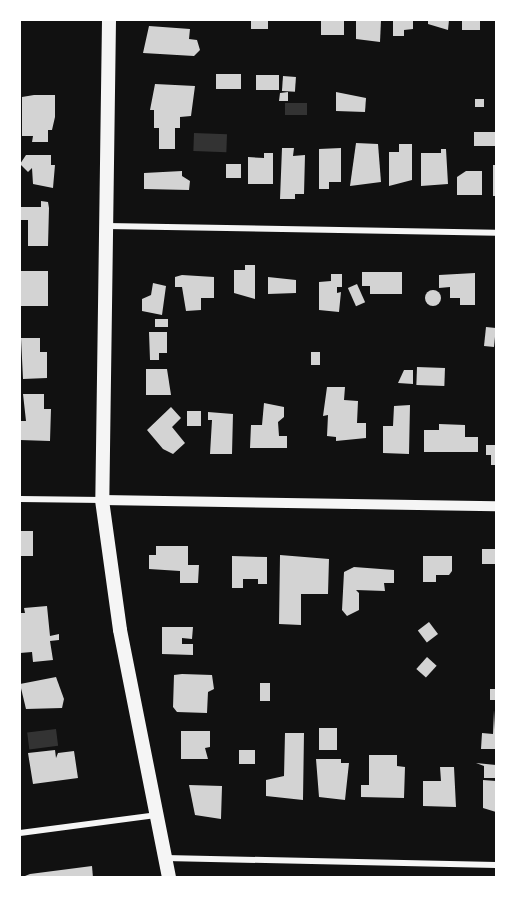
<!DOCTYPE html>
<style>
body{margin:0}
#map{position:relative;width:516px;height:897px;overflow:hidden;background:#111;font-family:Raleway,sans-serif}
div>[style]{position:absolute}
[style*='--x']{left:calc(var(--x)*1px);top:calc(var(--y)*1px);width:calc(var(--w)*1px);rotate:calc(var(--a)*1deg)}
.water>*{inset:0;background:#333;transform-origin:0 0}
.building>*{inset:0;background:#d3d3d3;transform-origin:0 0}
.round{border-radius:50%}
.minor>*{height:6px;margin:-3px;padding:0 3px;transform-origin:3px;border-radius:3px;background:#f5f5f5}
.tertiary>*{height:10px;margin:-5px;padding:0 5px;transform-origin:5px;border-radius:5px;background:#f5f5f5}
.primary>*{height:14px;margin:-7px;padding:0 7px;transform-origin:7px;border-radius:7px;background:#f5f5f5}
span{translate:-50% -50%;white-space:nowrap;text-align:center;line-height:1.15;-webkit-text-stroke:4.5px #fff;paint-order:stroke}
.frame{position:absolute;inset:0;border:21px solid #fff;pointer-events:none}
</style>
<div id="map">
<div class="water">
<i style="left:285px;top:103px;width:22px;height:12px"></i>
<i style="left:194px;top:133px;width:33px;height:18px;rotate:2deg"></i>
<i style="left:56px;top:729px;width:17px;height:29px;rotate:83deg"></i>
</div>
<div class="building">
<i style="left:251px;top:20px;width:17px;height:9px"></i>
<i style="left:321px;top:20px;width:23px;height:15px"></i>
<i style="clip-path:polygon(356px 20px,381px 20px,380px 42px,356px 39px)"></i>
<i style="clip-path:polygon(393px 20px,413px 20px,413px 29px,404px 30px,404px 36px,393px 36px)"></i>
<i style="clip-path:polygon(428px 20px,449px 20px,448px 30px,428px 24px)"></i>
<i style="left:462px;top:20px;width:18px;height:10px"></i>
<i style="clip-path:polygon(149px 26px,190px 29px,189px 39px,197px 40px,200px 50px,194px 56px,143px 53px)"></i>
<i style="left:216px;top:74px;width:25px;height:15px"></i>
<i style="left:279px;top:75px;width:15px;height:23px;rotate:90deg"></i>
<i style="left:283px;top:76px;width:13px;height:15px;rotate:4deg"></i>
<i style="clip-path:polygon(155px 84px,195px 86px,191px 116px,180px 117px,180px 128px,175px 128px,175px 149px,159px 149px,159px 128px,154px 128px,154px 110px,150px 110px)"></i>
<i style="clip-path:polygon(288px 92px,288px 101px,279px 101px,280px 93px)"></i>
<i style="clip-path:polygon(336px 92px,366px 98px,365px 112px,336px 111px)"></i>
<i style="clip-path:polygon(34px 95px,55px 95px,55px 117px,52px 130px,48px 130px,48px 142px,32px 142px,33px 136px,22px 136px,22px 97px)"></i>
<i style="left:475px;top:99px;width:9px;height:8px"></i>
<i style="left:474px;top:132px;width:22px;height:14px"></i>
<i style="clip-path:polygon(356px 143px,378px 144px,381px 182px,350px 186px)"></i>
<i style="clip-path:polygon(399px 144px,412px 144px,412px 180px,389px 186px,389px 152px,399px 152px)"></i>
<i style="clip-path:polygon(282px 148px,294px 148px,293px 156px,305px 155px,304px 194px,295px 194px,295px 199px,280px 199px)"></i>
<i style="clip-path:polygon(341px 148px,341px 182px,329px 182px,329px 189px,319px 189px,319px 149px)"></i>
<i style="clip-path:polygon(441px 149px,446px 149px,448px 184px,421px 186px,421px 153px,441px 153px)"></i>
<i style="clip-path:polygon(264px 153px,273px 153px,273px 184px,248px 184px,248px 157px,264px 158px)"></i>
<i style="clip-path:polygon(26px 155px,51px 155px,51px 165px,55px 165px,53px 188px,33px 184px,32px 168px,28px 172px,20px 164px)"></i>
<i style="left:226px;top:164px;width:15px;height:14px"></i>
<i style="left:493px;top:165px;width:3px;height:31px"></i>
<i style="clip-path:polygon(182px 171px,182px 176px,190px 181px,189px 190px,144px 189px,144px 173px)"></i>
<i style="clip-path:polygon(466px 171px,482px 171px,482px 195px,457px 195px,457px 177px)"></i>
<i style="clip-path:polygon(41px 201px,48px 202px,49px 208px,48px 246px,28px 246px,28px 220px,20px 220px,20px 207px,41px 207px)"></i>
<i style="clip-path:polygon(245px 265px,255px 265px,255px 299px,234px 293px,234px 270px,245px 270px)"></i>
<i style="left:20px;top:271px;width:28px;height:35px"></i>
<i style="clip-path:polygon(362px 272px,402px 272px,402px 294px,370px 294px,370px 286px,362px 286px)"></i>
<i style="clip-path:polygon(475px 273px,475px 305px,460px 305px,460px 298px,450px 298px,450px 287px,439px 288px,439px 275px)"></i>
<i style="clip-path:polygon(331px 274px,342px 274px,342px 287px,337px 287px,337px 293px,341px 292px,339px 312px,319px 310px,319px 282px,331px 281px)"></i>
<i style="clip-path:polygon(182px 275px,214px 277px,214px 298px,201px 298px,201px 310px,186px 311px,182px 287px,175px 287px,175px 277px)"></i>
<i style="clip-path:polygon(268px 277px,296px 280px,296px 293px,268px 294px)"></i>
<i style="clip-path:polygon(153px 283px,166px 286px,162px 315px,142px 311px,142px 299px,151px 295px)"></i>
<i style="left:357px;top:284px;width:20px;height:10px;rotate:66deg"></i>
<i class="round" style="left:425px;top:290px;width:16px;height:16px"></i>
<i style="left:155px;top:319px;width:13px;height:8px"></i>
<i style="left:486px;top:327px;width:10px;height:19px;rotate:6deg"></i>
<i style="clip-path:polygon(149px 332px,167px 332px,167px 353px,159px 353px,159px 360px,150px 360px)"></i>
<i style="clip-path:polygon(21px 338px,40px 338px,40px 352px,47px 352px,47px 378px,23px 379px)"></i>
<i style="left:311px;top:352px;width:9px;height:13px"></i>
<i style="left:417px;top:367px;width:28px;height:18px;rotate:2deg"></i>
<i style="clip-path:polygon(146px 369px,167px 369px,171px 395px,146px 395px)"></i>
<i style="clip-path:polygon(404px 370px,413px 370px,413px 384px,398px 383px)"></i>
<i style="clip-path:polygon(327px 387px,345px 387px,344px 400px,358px 401px,357px 423px,366px 423px,366px 438px,336px 441px,336px 437px,327px 436px,328px 415px,323px 416px)"></i>
<i style="clip-path:polygon(23px 394px,44px 394px,44px 409px,51px 409px,50px 441px,20px 440px,20px 421px,26px 421px)"></i>
<i style="clip-path:polygon(264px 403px,284px 407px,284px 417px,278px 422px,279px 436px,287px 436px,287px 448px,250px 448px,251px 425px,262px 425px)"></i>
<i style="clip-path:polygon(410px 405px,409px 454px,383px 453px,383px 426px,393px 426px,394px 406px)"></i>
<i style="clip-path:polygon(171px 407px,181px 418px,172px 427px,185px 443px,173px 454px,163px 449px,147px 430px)"></i>
<i style="left:187px;top:411px;width:14px;height:15px"></i>
<i style="clip-path:polygon(208px 412px,233px 414px,232px 454px,210px 454px,212px 420px,208px 420px)"></i>
<i style="clip-path:polygon(439px 424px,465px 425px,465px 437px,478px 437px,478px 452px,424px 452px,424px 430px,439px 430px)"></i>
<i style="clip-path:polygon(486px 445px,496px 445px,496px 465px,491px 465px,491px 455px,486px 455px)"></i>
<i style="left:20px;top:531px;width:13px;height:25px"></i>
<i style="clip-path:polygon(156px 546px,188px 546px,188px 565px,199px 565px,198px 583px,180px 583px,180px 571px,149px 569px,149px 555px,156px 555px)"></i>
<i style="left:482px;top:549px;width:14px;height:15px"></i>
<i style="clip-path:polygon(280px 555px,329px 559px,328px 594px,301px 594px,301px 625px,279px 624px)"></i>
<i style="clip-path:polygon(232px 556px,267px 557px,267px 584px,258px 584px,258px 579px,243px 579px,243px 588px,232px 588px)"></i>
<i style="clip-path:polygon(423px 556px,452px 556px,452px 571px,449px 575px,436px 575px,436px 582px,423px 582px)"></i>
<i style="clip-path:polygon(354px 567px,394px 570px,394px 583px,384px 583px,385px 591px,356px 590px,359px 593px,359px 610px,347px 616px,342px 610px,344px 572px)"></i>
<i style="clip-path:polygon(47px 606px,50px 636px,59px 634px,59px 640px,50px 641px,53px 660px,33px 662px,32px 652px,20px 653px,20px 613px,25px 613px,24px 608px)"></i>
<i style="left:429px;top:622px;width:15px;height:14px;rotate:53deg"></i>
<i style="clip-path:polygon(162px 627px,193px 627px,192px 639px,182px 638px,182px 644px,193px 644px,193px 655px,162px 654px)"></i>
<i style="left:427px;top:657px;width:13px;height:16px;rotate:42deg"></i>
<i style="clip-path:polygon(182px 674px,212px 675px,214px 689px,208px 692px,207px 713px,177px 712px,173px 707px,174px 675px)"></i>
<i style="clip-path:polygon(56px 677px,64px 699px,62px 708px,26px 709px,20px 684px)"></i>
<i style="left:260px;top:683px;width:10px;height:18px"></i>
<i style="left:490px;top:689px;width:6px;height:11px"></i>
<i style="clip-path:polygon(494px 710px,496px 749px,481px 749px,482px 733px,493px 734px)"></i>
<i style="left:337px;top:728px;width:22px;height:18px;rotate:90deg"></i>
<i style="clip-path:polygon(181px 731px,210px 731px,210px 747px,205px 748px,208px 759px,181px 759px)"></i>
<i style="clip-path:polygon(285px 733px,304px 733px,303px 800px,266px 796px,266px 780px,284px 776px)"></i>
<i style="clip-path:polygon(55px 750px,56px 758px,58px 753px,74px 751px,78px 778px,33px 784px,28px 753px)"></i>
<i style="left:239px;top:750px;width:16px;height:14px"></i>
<i style="clip-path:polygon(369px 755px,397px 755px,397px 766px,405px 767px,404px 798px,361px 797px,361px 785px,369px 785px)"></i>
<i style="clip-path:polygon(316px 759px,341px 759px,341px 763px,349px 763px,345px 800px,319px 797px)"></i>
<i style="clip-path:polygon(476px 763px,496px 765px,496px 778px,484px 778px,484px 766px)"></i>
<i style="clip-path:polygon(440px 767px,454px 767px,456px 807px,423px 806px,423px 781px,441px 781px)"></i>
<i style="clip-path:polygon(483px 780px,496px 781px,496px 812px,483px 808px)"></i>
<i style="clip-path:polygon(189px 785px,222px 786px,221px 819px,195px 815px)"></i>
<i style="clip-path:polygon(92px 866px,93px 878px,20px 878px,30px 874px)"></i>
</div>
<div class="minor">
<i style="--x:107;--y:226;--w:389;--a:1"></i>
<i style="--x:20;--y:499;--w:82;--a:0.7"></i>
<i style="--x:20;--y:833;--w:137;--a:-7.5"></i>
<i style="--x:165;--y:858;--w:331;--a:1.2"></i>
</div>
<div class="tertiary">
<i style="--x:102;--y:500;--w:394;--a:0.9"></i>
</div>
<div class="primary">
<i style="--x:109;--y:20;--w:480;--a:90.8"></i>
<i style="--x:102;--y:500;--w:131;--a:82.1"></i>
<i style="--x:120;--y:630;--w:253;--a:78.8"></i>
</div>
<div class="frame"></div>
</div>
